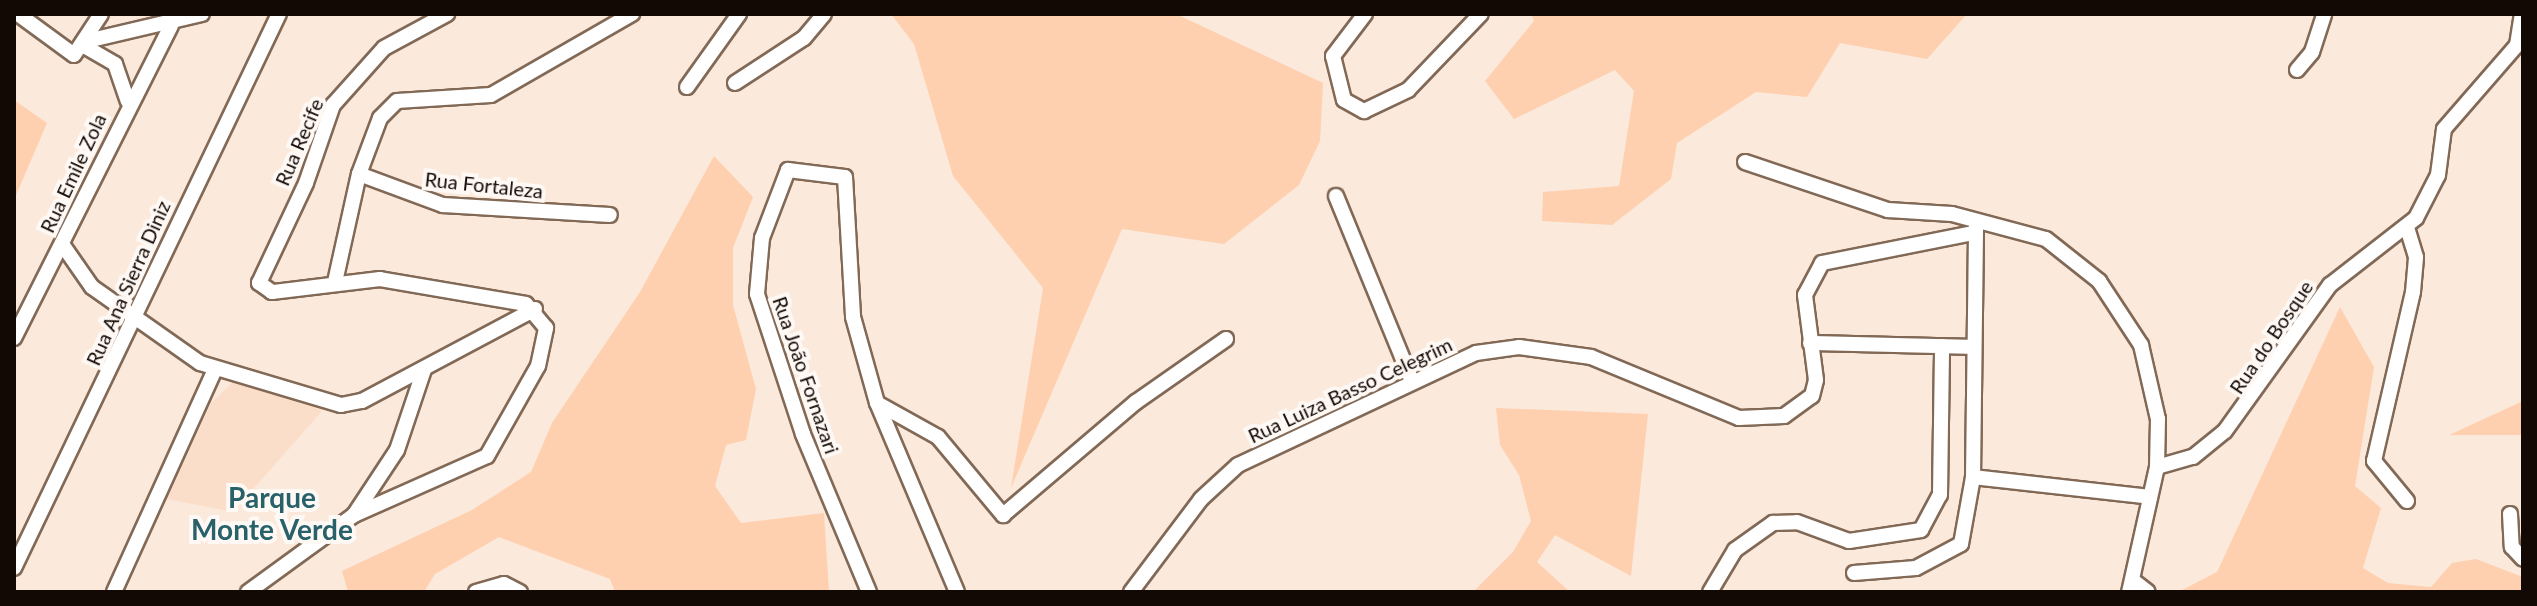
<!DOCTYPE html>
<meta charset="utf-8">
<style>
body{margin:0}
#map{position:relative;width:2537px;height:606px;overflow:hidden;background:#fbe9dc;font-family:Lato,sans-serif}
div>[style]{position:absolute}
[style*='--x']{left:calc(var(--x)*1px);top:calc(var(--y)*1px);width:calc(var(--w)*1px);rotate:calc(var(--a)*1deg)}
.built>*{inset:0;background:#fbdec9}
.green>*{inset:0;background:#fed0af}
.roads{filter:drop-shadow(2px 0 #826956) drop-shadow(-2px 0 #826956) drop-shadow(0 2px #826956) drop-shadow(0 -2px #826956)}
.minor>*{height:14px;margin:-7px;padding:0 7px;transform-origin:7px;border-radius:7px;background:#fff}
span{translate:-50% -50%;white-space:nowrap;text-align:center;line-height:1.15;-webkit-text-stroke:8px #fff9f5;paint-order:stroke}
.street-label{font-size:20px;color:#130904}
.district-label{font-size:28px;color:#286169;font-weight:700}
.frame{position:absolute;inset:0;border:16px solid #130904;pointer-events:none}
</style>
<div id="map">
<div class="built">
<i style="clip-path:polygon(236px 379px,260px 381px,322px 411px,233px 512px,167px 499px,211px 403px)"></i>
</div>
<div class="green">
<i style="clip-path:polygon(891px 14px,1176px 14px,1323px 83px,1320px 141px,1299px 185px,1224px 244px,1122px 229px,1011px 488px,1043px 288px,953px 176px,914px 44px)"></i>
<i style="clip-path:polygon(1531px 14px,1967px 14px,1927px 59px,1840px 43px,1807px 97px,1756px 92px,1677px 143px,1671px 179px,1612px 225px,1542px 221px,1543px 192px,1619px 186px,1634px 91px,1615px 70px,1514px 119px,1485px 81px,1534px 21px)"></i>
<i style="clip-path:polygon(14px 100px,47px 123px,14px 200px)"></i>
<i style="clip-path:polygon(714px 156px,753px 197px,733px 248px,733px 305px,756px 389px,746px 440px,726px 445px,715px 486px,741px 523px,824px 513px,829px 592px,615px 592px,610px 579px,499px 537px,435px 574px,424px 592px,348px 592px,342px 571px,472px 510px,531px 472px,552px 423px,640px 292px)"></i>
<i style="clip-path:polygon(2340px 307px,2374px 367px,2355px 486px,2381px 508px,2363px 568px,2388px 583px,2431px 587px,2452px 563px,2476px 559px,2523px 577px,2523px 592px,2178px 592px,2217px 572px)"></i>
<i style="clip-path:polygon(2523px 401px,2523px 435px,2449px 435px)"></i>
<i style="clip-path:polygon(1496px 408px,1648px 414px,1631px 576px,1555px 535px,1537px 562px,1570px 592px,1473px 592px,1513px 552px,1531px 521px,1519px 475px,1500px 445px)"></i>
</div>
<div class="roads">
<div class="minor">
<i style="--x:18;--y:14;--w:69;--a:36.2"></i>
<i style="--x:74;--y:55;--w:49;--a:-56.6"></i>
<i style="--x:1365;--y:14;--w:53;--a:127.3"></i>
<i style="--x:1333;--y:56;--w:45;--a:76"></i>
<i style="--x:1344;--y:100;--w:23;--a:29"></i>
<i style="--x:1364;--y:111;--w:49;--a:-25.5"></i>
<i style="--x:1408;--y:90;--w:105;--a:-46.2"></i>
<i style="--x:87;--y:41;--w:118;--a:-13.2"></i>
<i style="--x:84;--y:46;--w:36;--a:30"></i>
<i style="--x:115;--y:64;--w:39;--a:71"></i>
<i style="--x:2297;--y:70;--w:23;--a:-50"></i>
<i style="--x:2312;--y:52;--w:40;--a:-72"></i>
<i style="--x:735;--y:83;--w:82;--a:-33.1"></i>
<i style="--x:804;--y:38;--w:31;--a:-50"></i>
<i style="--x:687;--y:87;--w:90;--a:-54.5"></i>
<i style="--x:1745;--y:162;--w:151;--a:18.6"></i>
<i style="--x:1888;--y:210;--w:64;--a:3.6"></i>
<i style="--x:1952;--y:214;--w:97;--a:14.9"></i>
<i style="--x:2046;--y:239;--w:68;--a:38.4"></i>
<i style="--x:2099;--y:281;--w:77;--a:56.7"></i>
<i style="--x:2141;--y:345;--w:76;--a:77.1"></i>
<i style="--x:2158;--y:419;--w:48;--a:91.2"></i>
<i style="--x:2157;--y:467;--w:128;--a:102.6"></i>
<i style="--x:359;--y:174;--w:90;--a:20.3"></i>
<i style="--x:443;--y:205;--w:167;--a:3.4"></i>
<i style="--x:1336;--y:196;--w:198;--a:67.7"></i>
<i style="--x:62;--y:244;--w:52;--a:55.1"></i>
<i style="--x:92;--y:287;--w:132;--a:35.1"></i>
<i style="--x:200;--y:363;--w:147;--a:16.6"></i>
<i style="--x:341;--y:405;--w:21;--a:-11"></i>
<i style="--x:362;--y:401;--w:196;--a:-28"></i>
<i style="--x:335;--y:282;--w:111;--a:-77.5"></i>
<i style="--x:359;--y:174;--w:60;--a:-69.4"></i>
<i style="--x:380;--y:118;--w:24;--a:-45"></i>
<i style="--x:397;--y:101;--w:94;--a:-3.7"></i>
<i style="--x:491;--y:95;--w:163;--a:-29.9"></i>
<i style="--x:14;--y:338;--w:349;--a:-63.3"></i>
<i style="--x:1810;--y:343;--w:160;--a:1.4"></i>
<i style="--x:2157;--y:467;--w:37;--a:-16"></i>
<i style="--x:2193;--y:457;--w:41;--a:-39.1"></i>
<i style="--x:2225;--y:431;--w:180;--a:-54.3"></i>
<i style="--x:2330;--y:285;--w:109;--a:-37.9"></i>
<i style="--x:2416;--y:218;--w:48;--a:-62.9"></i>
<i style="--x:2438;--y:175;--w:46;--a:-82.6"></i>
<i style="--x:2444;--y:129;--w:111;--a:-49"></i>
<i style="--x:2517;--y:45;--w:31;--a:-81"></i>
<i style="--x:1973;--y:477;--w:178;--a:6.4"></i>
<i style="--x:2407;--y:501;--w:52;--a:-129.5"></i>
<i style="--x:2374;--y:461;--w:173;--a:-77"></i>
<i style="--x:2413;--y:292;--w:35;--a:-85"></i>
<i style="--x:2416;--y:257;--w:31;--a:-107"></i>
<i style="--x:2510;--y:514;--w:33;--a:87"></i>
<i style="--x:2512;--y:547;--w:16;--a:47"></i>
<i style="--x:354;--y:515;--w:78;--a:-56.5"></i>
<i style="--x:397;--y:450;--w:84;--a:-71.4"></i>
<i style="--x:14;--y:568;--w:614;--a:-64.44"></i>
<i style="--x:1854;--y:573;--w:62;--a:-4.6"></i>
<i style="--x:1916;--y:568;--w:51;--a:-28.1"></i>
<i style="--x:1961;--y:544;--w:68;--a:-79.8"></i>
<i style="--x:1973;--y:477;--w:252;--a:-89.3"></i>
<i style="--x:2135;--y:582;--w:16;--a:38"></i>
<i style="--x:114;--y:592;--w:245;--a:-65.6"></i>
<i style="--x:248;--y:592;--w:131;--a:-36"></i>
<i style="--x:354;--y:515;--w:145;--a:-23.9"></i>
<i style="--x:487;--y:456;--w:103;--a:-60.5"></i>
<i style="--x:538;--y:366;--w:39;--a:-78"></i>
<i style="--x:546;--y:328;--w:31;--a:-130"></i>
<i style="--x:526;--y:304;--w:148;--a:-170.3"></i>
<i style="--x:380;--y:279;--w:109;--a:173.1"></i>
<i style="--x:272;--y:292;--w:16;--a:-145"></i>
<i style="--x:259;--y:283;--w:110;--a:-64.8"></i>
<i style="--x:306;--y:183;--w:83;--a:-70.9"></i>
<i style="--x:333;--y:105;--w:76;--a:-48.2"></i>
<i style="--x:384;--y:48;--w:72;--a:-28.4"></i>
<i style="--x:476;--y:592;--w:29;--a:-16"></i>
<i style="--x:504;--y:584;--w:18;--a:27"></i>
<i style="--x:869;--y:592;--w:171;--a:-112.7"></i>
<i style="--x:803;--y:434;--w:147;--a:-108.2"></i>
<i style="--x:757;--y:294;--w:56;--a:-84.9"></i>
<i style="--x:762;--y:238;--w:73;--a:-69.1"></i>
<i style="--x:788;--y:170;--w:57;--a:7"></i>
<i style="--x:845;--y:177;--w:140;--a:86.7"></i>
<i style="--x:853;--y:317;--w:89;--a:74.4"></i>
<i style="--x:957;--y:592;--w:205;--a:-112.9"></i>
<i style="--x:877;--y:403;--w:70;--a:29.1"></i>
<i style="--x:938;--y:437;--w:102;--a:50.2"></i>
<i style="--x:1003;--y:515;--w:175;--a:-40.4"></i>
<i style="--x:1136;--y:402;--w:110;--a:-35"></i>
<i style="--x:1131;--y:592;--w:116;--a:-53"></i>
<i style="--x:1201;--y:499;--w:50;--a:-42.6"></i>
<i style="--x:1238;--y:465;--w:263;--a:-25.2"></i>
<i style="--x:1476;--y:353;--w:43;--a:-7.9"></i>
<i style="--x:1519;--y:347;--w:73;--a:7.9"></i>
<i style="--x:1591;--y:357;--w:160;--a:22.4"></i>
<i style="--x:1739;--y:418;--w:45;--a:-2.5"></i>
<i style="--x:1784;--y:416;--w:34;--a:-36"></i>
<i style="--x:1812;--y:396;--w:16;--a:-76"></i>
<i style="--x:1816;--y:380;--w:86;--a:-97.4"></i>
<i style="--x:1805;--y:295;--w:36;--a:-62"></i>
<i style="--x:1822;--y:263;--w:154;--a:-11.2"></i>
<i style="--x:1710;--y:592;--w:49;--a:-59.2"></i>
<i style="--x:1735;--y:550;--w:47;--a:-35.4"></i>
<i style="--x:1773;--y:523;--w:24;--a:-2"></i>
<i style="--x:1797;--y:522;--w:55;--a:20.1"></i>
<i style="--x:1849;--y:541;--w:73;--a:-8.7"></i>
<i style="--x:1921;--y:530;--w:40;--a:-62"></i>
<i style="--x:1940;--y:495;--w:149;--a:-89.2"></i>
</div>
</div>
<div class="street-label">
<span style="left:299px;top:142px;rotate:-67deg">Rua Recife</span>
<span style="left:73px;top:173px;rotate:-65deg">Rua Emile Zola</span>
<span style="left:484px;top:185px;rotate:6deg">Rua Fortaleza</span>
<span style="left:128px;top:283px;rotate:-66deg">Rua Ana Sierra Diniz</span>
<span style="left:2271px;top:337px;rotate:-56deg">Rua do Bosque</span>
<span style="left:806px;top:375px;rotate:71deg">Rua João Fornazari</span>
<span style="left:1350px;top:390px;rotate:-25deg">Rua Luiza Basso Celegrim</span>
</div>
<div class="district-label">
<span style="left:272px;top:513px">Parque<br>Monte Verde</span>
</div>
<div class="frame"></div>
</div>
